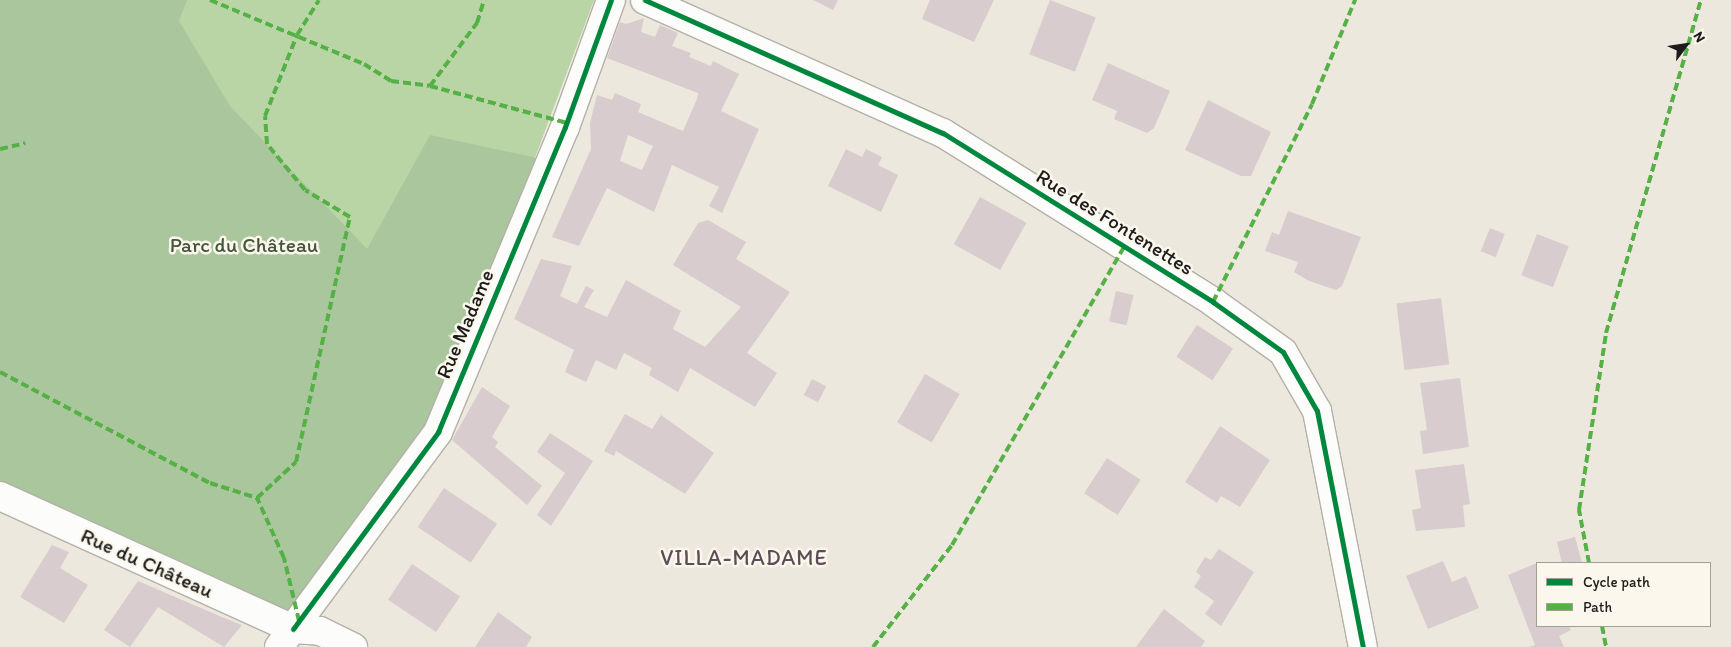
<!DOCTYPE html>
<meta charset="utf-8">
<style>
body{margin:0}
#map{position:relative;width:1731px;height:647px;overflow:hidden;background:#ede8dd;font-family:Itim,sans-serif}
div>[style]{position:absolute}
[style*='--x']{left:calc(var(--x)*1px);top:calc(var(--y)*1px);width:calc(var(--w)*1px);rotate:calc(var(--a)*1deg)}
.green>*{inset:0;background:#b9d5a5}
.forest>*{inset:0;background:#aac69d}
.building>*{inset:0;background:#d8ccce;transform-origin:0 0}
.roads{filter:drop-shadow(1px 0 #b3b0a9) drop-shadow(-1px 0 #b3b0a9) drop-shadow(0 1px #b3b0a9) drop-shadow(0 -1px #b3b0a9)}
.street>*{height:28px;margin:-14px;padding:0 14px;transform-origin:14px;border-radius:14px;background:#fcfcfa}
.quiet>*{height:4px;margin-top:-2px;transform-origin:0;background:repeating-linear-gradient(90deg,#55b145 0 8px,transparent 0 12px)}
.cycleway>*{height:5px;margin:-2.5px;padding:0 2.5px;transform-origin:2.5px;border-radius:2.5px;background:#00873e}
span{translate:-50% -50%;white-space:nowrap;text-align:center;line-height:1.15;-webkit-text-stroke:5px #fbf7ec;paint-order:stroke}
.street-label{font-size:21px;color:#1c1c1c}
.park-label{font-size:21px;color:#44573c}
.neighbourhood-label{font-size:22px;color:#5c4d58;letter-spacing:1px}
.legend{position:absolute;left:1536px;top:562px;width:175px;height:65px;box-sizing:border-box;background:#fbf7ec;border:1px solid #a29f99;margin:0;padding:6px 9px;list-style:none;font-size:15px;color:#1c1c1c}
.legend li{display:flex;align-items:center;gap:10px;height:25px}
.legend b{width:25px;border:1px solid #a29f99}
.north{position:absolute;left:1661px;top:20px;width:50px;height:50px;-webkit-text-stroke:4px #fbf7ec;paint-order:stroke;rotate:59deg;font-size:14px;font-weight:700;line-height:20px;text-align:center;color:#1c1c1c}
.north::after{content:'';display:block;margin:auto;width:18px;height:22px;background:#1c1c1c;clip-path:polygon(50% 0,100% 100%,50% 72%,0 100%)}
</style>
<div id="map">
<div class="green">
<i style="clip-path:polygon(0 0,594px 0,435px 425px)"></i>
</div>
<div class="forest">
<i style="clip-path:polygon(0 0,187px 0,179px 21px,230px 106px,367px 249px,430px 135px,551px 161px,438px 432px,293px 629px,0 496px)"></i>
</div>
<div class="building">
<i style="clip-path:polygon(813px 0,838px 0,833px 10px)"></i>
<i style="clip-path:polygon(930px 0,994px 0,974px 42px,922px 19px)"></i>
<i style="left:1050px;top:0;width:49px;height:58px;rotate:21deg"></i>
<i style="clip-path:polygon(evenodd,644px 18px,641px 32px,655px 37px,660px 25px,678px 33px,672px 46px,691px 53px,689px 57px,711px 66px,713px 61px,739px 74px,721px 111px,759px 129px,722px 213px,709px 206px,719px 187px,672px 165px,654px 212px,607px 188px,579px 246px,552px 237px,591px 149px,590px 123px,597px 95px,612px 100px,615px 93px,641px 104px,638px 112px,683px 131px,697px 99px,698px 93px,607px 58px,620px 22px,626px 24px,644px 18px,628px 135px,653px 146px,642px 170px,620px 161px,628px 135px)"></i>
<i style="clip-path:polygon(1108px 63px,1170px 91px,1154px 128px,1147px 133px,1114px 119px,1117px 111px,1092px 100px)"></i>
<i style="clip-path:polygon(1208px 100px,1271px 132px,1251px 176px,1241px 176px,1185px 150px)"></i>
<i style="clip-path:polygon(846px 149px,862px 157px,866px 149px,882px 157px,878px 165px,898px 175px,881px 212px,828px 186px)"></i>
<i style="left:980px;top:197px;width:53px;height:54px;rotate:29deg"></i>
<i style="clip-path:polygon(1288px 211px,1361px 237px,1342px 286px,1336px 290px,1309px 281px,1294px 272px,1298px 262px,1265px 251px,1272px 232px,1279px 235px)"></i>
<i style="clip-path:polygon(708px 220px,746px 242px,736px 259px,790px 292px,747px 353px,777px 373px,755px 407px,690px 368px,678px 392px,649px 375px,652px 368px,624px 353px,616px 370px,596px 360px,586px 382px,565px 372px,574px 350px,514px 319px,541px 259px,572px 266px,560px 296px,577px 304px,586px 286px,594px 290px,584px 307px,607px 317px,626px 280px,681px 311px,673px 329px,705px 347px,741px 307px,673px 265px,698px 223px)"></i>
<i style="left:1490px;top:228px;width:16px;height:25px;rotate:22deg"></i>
<i style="left:1537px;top:234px;width:34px;height:44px;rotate:21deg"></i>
<i style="left:1116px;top:291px;width:18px;height:31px;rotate:13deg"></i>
<i style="left:1441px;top:298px;width:67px;height:45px;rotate:83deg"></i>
<i style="left:1197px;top:325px;width:43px;height:38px;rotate:33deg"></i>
<i style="left:925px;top:374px;width:40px;height:56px;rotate:30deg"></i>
<i style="clip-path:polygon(1460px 378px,1469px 447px,1423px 454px,1420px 431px,1427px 430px,1420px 383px)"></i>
<i style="left:812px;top:379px;width:16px;height:18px;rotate:27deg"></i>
<i style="clip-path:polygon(482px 387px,510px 406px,492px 437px,498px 442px,495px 447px,542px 486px,527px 505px,452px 440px)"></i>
<i style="clip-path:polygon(625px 414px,652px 429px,661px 415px,714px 453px,685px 494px,616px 451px,614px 456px,604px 451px)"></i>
<i style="clip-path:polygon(1220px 426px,1270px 460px,1240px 507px,1221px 496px,1217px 503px,1185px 482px)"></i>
<i style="clip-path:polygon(550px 433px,593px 461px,551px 526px,537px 515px,565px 473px,537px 452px)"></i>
<i style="left:1107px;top:458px;width:40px;height:42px;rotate:33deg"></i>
<i style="clip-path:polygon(1464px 464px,1470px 504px,1463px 505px,1465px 527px,1416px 531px,1412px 510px,1421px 508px,1415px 470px)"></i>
<i style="left:444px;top:488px;width:64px;height:47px;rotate:34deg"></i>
<i style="clip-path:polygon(1575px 537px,1582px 563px,1562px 563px,1557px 542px)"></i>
<i style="clip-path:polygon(52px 545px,69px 552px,60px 568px,88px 585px,64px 623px,20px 597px)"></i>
<i style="clip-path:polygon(1219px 549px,1254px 572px,1221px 626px,1205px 614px,1214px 601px,1194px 587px,1201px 576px,1196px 572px,1205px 557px,1211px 560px)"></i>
<i style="clip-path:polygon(1443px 561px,1452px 582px,1466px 576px,1479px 608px,1428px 629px,1406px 576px)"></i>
<i style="clip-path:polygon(1537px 563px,1537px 626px,1569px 626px,1571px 630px,1559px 636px,1564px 647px,1529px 647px,1535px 645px,1508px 575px)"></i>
<i style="left:412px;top:564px;width:58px;height:43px;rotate:34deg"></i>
<i style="clip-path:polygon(138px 581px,222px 617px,242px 625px,224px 647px,158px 607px,130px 647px,104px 630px)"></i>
<i style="clip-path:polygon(1164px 609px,1205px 641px,1201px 647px,1136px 647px)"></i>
<i style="clip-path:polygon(498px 612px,532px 637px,526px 647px,475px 647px)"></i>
</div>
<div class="roads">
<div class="street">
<i style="--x:645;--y:0;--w:326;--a:24.1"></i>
<i style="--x:943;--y:133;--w:319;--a:32"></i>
<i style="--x:1213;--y:302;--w:86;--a:35.5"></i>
<i style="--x:1283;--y:352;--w:68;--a:60"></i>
<i style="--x:1317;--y:411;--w:240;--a:79"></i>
<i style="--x:0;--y:496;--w:322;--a:24.4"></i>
<i style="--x:293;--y:629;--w:27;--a:4"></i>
<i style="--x:320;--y:631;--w:37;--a:26"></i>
<i style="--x:279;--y:647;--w:267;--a:-53.5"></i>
<i style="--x:438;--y:432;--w:330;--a:-67.4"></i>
<i style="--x:565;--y:127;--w:135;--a:-70.1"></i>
</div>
</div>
<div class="quiet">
<i style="--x:210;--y:0;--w:167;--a:22.6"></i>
<i style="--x:364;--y:64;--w:32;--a:32"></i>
<i style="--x:391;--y:81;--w:39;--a:7"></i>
<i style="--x:430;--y:86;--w:142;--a:15.1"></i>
<i style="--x:430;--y:86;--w:79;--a:-53.3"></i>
<i style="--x:477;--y:23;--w:24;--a:-73"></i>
<i style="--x:0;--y:149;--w:26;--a:-13"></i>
<i style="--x:1213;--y:302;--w:221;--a:-63.4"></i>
<i style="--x:1312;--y:104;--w:113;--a:-67.5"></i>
<i style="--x:0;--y:372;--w:238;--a:27.9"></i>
<i style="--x:210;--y:483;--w:49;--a:17.7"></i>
<i style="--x:1589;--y:563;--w:54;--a:-100.7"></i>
<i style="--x:1579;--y:510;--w:179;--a:-81.3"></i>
<i style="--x:1606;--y:333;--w:346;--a:-74.1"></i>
<i style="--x:299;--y:621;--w:65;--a:-103.4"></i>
<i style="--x:284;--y:558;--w:66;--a:-114.2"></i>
<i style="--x:257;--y:498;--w:53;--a:-42.7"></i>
<i style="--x:296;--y:462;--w:251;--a:-77.6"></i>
<i style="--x:350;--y:217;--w:52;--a:-149"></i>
<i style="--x:305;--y:190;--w:60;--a:-129.6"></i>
<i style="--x:267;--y:144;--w:28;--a:-94"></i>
<i style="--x:265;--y:116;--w:87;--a:-68.4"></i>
<i style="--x:297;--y:35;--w:41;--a:-57.8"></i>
<i style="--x:1602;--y:626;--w:21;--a:79"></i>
<i style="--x:873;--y:647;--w:129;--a:-52.2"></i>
<i style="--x:952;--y:545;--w:344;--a:-60"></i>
</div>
<div class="cycleway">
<i style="--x:645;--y:0;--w:326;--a:24.1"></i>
<i style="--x:943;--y:133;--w:319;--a:32"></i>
<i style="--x:1213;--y:302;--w:86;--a:35.5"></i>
<i style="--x:1283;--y:352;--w:68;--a:60"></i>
<i style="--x:1317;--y:411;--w:240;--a:79"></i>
<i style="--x:293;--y:629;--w:245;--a:-53.6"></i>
<i style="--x:438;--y:432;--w:330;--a:-67.4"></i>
<i style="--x:565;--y:127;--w:135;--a:-70.1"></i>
</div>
<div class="street-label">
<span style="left:1115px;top:222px;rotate:32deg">Rue des Fontenettes</span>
<span style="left:465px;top:324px;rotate:-67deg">Rue Madame</span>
<span style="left:147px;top:563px;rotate:24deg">Rue du Château</span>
</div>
<div class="park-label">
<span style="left:244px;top:245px">Parc du Château</span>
</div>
<div class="neighbourhood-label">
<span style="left:744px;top:558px">VILLA-MADAME</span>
</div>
<ul class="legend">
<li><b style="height:6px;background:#00873e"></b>Cycle path</li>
<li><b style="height:6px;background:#55b145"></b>Path</li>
</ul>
<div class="north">N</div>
</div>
